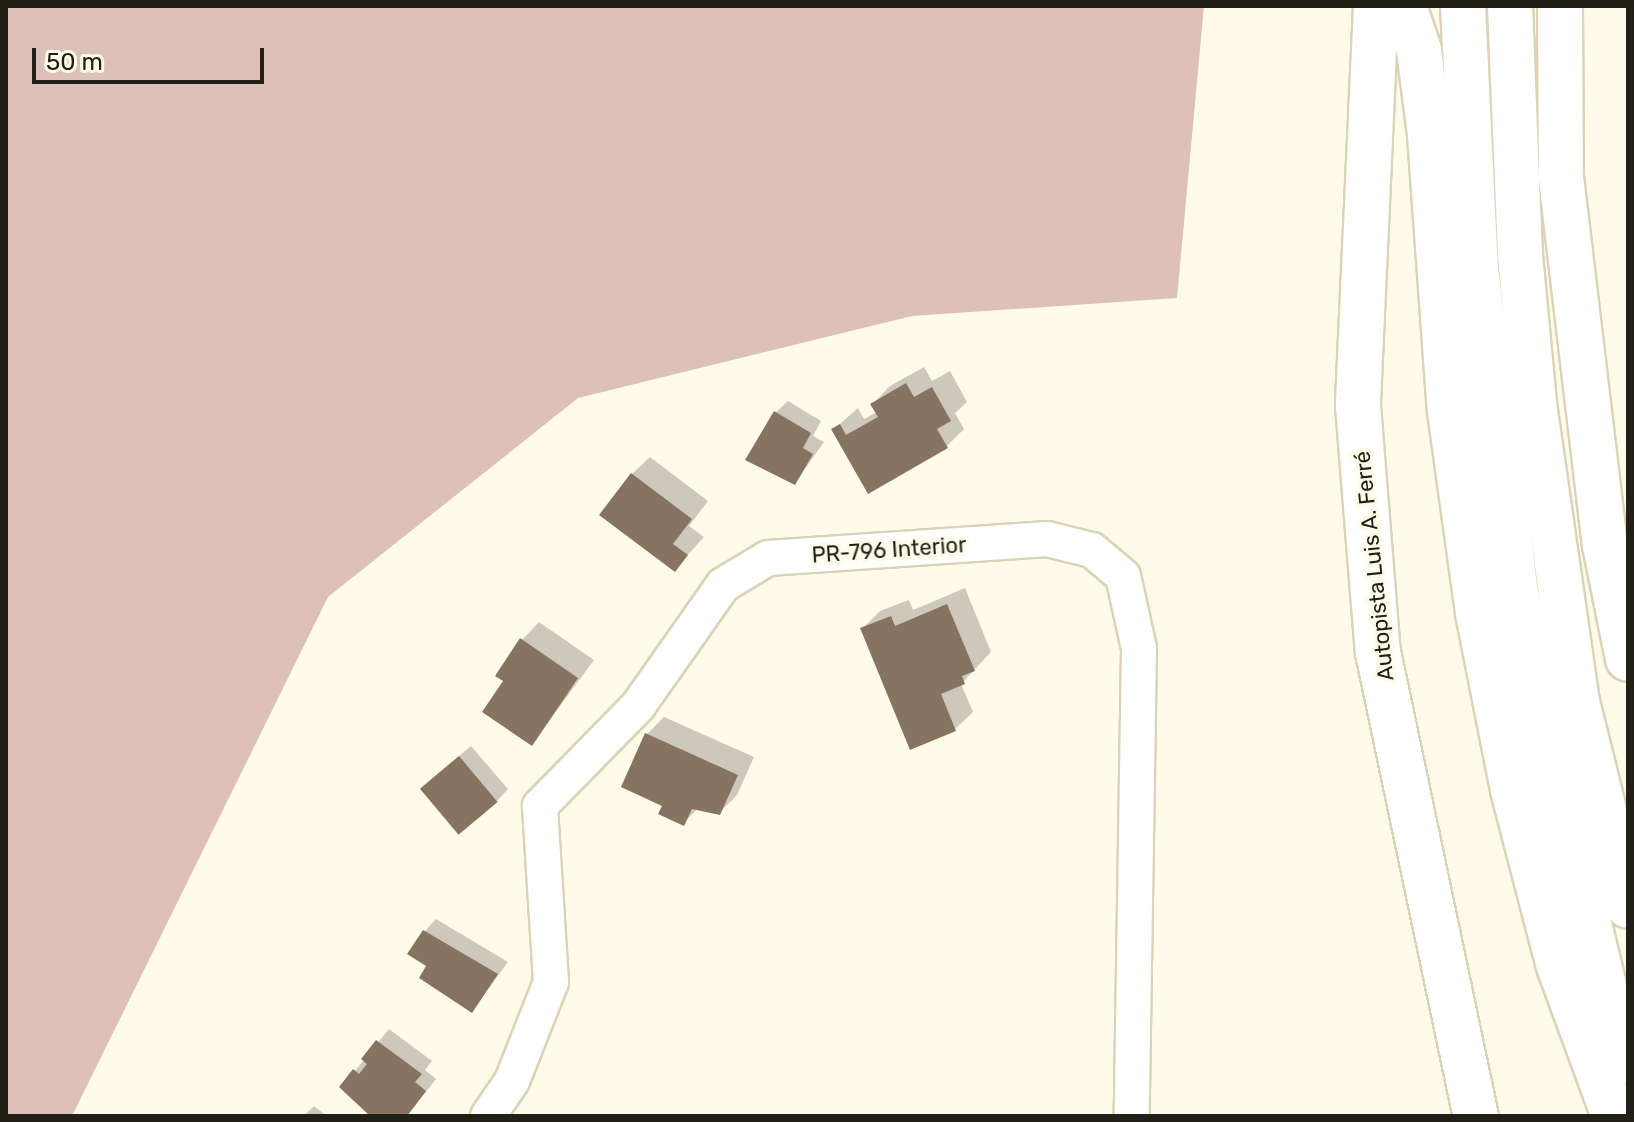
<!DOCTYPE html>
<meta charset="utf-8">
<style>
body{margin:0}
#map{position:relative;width:1634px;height:1122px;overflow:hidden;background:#fffbea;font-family:Rubik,sans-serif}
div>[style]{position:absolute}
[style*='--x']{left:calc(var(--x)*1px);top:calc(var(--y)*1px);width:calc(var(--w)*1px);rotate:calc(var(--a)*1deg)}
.green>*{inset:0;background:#ddc0b8}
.shadow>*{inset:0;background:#0003}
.building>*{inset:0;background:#867360;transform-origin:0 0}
.roads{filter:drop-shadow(2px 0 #dad3b8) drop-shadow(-2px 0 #dad3b8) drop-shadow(0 2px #dad3b8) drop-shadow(0 -2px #dad3b8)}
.minor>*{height:34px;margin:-17px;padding:0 17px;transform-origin:17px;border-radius:17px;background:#fff}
.highway>*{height:44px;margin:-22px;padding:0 22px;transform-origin:22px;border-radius:22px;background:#fff}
span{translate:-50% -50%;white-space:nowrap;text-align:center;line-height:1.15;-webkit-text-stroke:8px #fffbea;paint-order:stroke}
.street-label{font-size:22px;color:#222016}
.frame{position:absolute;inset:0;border:8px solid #222016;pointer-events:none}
.scale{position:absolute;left:32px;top:48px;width:232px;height:36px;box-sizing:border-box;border:4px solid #222016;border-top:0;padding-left:10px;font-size:24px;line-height:28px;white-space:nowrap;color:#222016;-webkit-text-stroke:6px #fffbea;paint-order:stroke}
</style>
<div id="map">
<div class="green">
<i style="clip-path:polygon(6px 6px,1204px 6px,1177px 298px,912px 316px,578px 398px,328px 597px,72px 1116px,6px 1116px)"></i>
</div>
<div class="shadow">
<i style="clip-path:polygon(924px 367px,932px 381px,950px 371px,967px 402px,955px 413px,964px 429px,947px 446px,869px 491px,833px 430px,858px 408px,864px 419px,877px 412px,873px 404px,890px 386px)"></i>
<i style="clip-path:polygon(788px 401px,821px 421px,813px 436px,824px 442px,795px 483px,776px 412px)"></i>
<i style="clip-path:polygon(650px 457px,708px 501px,689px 526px,704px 537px,675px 569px,632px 474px)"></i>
<i style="clip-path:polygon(965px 588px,991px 652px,961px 684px,973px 712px,955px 729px,911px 747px,862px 629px,880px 611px,909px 600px,913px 610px)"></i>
<i style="clip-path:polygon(539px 622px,594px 660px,532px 744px,505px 681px,522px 640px)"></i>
<i style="clip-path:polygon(664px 717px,754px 757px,737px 795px,719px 813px,698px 808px,684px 823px,664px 805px,647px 734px)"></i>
<i style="clip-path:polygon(471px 746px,508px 789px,497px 801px,434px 777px)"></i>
<i style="clip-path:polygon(436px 919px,508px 962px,472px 1011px,425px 931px)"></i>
<i style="clip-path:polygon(389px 1029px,432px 1061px,425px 1070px,436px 1079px,407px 1116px,373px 1116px,342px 1087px)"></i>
<i style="clip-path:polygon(314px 1106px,327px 1116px,304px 1116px)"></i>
</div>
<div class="building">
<i style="clip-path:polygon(906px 383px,914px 397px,932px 387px,951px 421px,937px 429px,948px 448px,868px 494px,831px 429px,840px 424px,846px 435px,878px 417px,870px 404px)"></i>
<i style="clip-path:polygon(774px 411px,811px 433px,803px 448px,813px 454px,795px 485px,745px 460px)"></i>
<i style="clip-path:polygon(631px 473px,692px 519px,673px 544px,688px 555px,675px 572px,599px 515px)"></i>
<i style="clip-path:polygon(947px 604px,975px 671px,962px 676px,965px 684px,941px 694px,956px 731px,910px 750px,860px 628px,891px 616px,895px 626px)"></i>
<i style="clip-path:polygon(520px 638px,578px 678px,532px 746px,482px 712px,503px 681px,495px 676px)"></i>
<i style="clip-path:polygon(645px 733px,738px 775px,720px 815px,692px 809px,684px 826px,658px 814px,662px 806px,621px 787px)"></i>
<i style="left:459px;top:756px;width:60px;height:51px;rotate:50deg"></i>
<i style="clip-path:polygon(423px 930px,498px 974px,472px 1013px,419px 978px,426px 966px,407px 954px)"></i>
<i style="clip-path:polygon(376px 1040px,422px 1074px,415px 1082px,426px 1091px,407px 1116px,370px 1116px,339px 1087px,353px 1069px,359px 1074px,367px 1064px,361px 1059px)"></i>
</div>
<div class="roads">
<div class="minor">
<i style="--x:488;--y:1116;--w:42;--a:-55.6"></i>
<i style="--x:512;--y:1081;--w:106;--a:-68.5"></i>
<i style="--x:551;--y:982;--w:176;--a:-93.6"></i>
<i style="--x:540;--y:806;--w:140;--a:-45.6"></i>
<i style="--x:638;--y:706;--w:148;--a:-54.9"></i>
<i style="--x:723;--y:585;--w:52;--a:-31"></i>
<i style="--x:768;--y:558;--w:280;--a:-3.9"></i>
<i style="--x:1047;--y:539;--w:46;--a:13.7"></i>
<i style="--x:1092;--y:550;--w:40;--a:40"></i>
<i style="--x:1123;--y:576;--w:74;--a:77.5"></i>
<i style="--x:1139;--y:648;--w:468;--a:90.9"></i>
</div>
<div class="highway">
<i style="--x:1376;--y:6;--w:400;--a:92.6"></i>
<i style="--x:1358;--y:406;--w:247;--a:85.4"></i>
<i style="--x:1378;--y:652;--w:474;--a:78.1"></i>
<i style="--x:1404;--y:6;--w:46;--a:71.2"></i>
<i style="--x:1419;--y:50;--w:86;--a:82.6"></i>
<i style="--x:1430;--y:135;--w:277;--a:85.9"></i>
<i style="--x:1450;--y:411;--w:204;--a:82.1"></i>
<i style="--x:1478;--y:613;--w:180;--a:78.8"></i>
<i style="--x:1513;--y:790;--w:182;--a:75.4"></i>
<i style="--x:1559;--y:966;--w:160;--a:69.9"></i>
<i style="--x:1463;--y:6;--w:263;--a:87.2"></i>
<i style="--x:1476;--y:269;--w:320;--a:83"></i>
<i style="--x:1515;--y:587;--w:213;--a:78.4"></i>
<i style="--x:1558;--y:796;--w:205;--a:76.4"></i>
<i style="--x:1606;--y:995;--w:70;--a:71.6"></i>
<i style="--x:1510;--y:6;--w:249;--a:87.7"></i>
<i style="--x:1520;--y:255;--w:150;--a:84.6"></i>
<i style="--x:1534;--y:404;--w:301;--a:81.8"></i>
<i style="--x:1577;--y:702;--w:210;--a:76"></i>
<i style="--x:1560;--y:6;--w:171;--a:89.7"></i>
<i style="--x:1561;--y:177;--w:371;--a:83.2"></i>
<i style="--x:1605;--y:545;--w:116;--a:78.6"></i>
</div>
</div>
<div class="street-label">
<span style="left:889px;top:550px;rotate:-4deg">PR-796 Interior</span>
<span style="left:1374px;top:566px;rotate:-96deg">Autopista Luis A. Ferré</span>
</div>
<div class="frame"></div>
<div class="scale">50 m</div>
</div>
